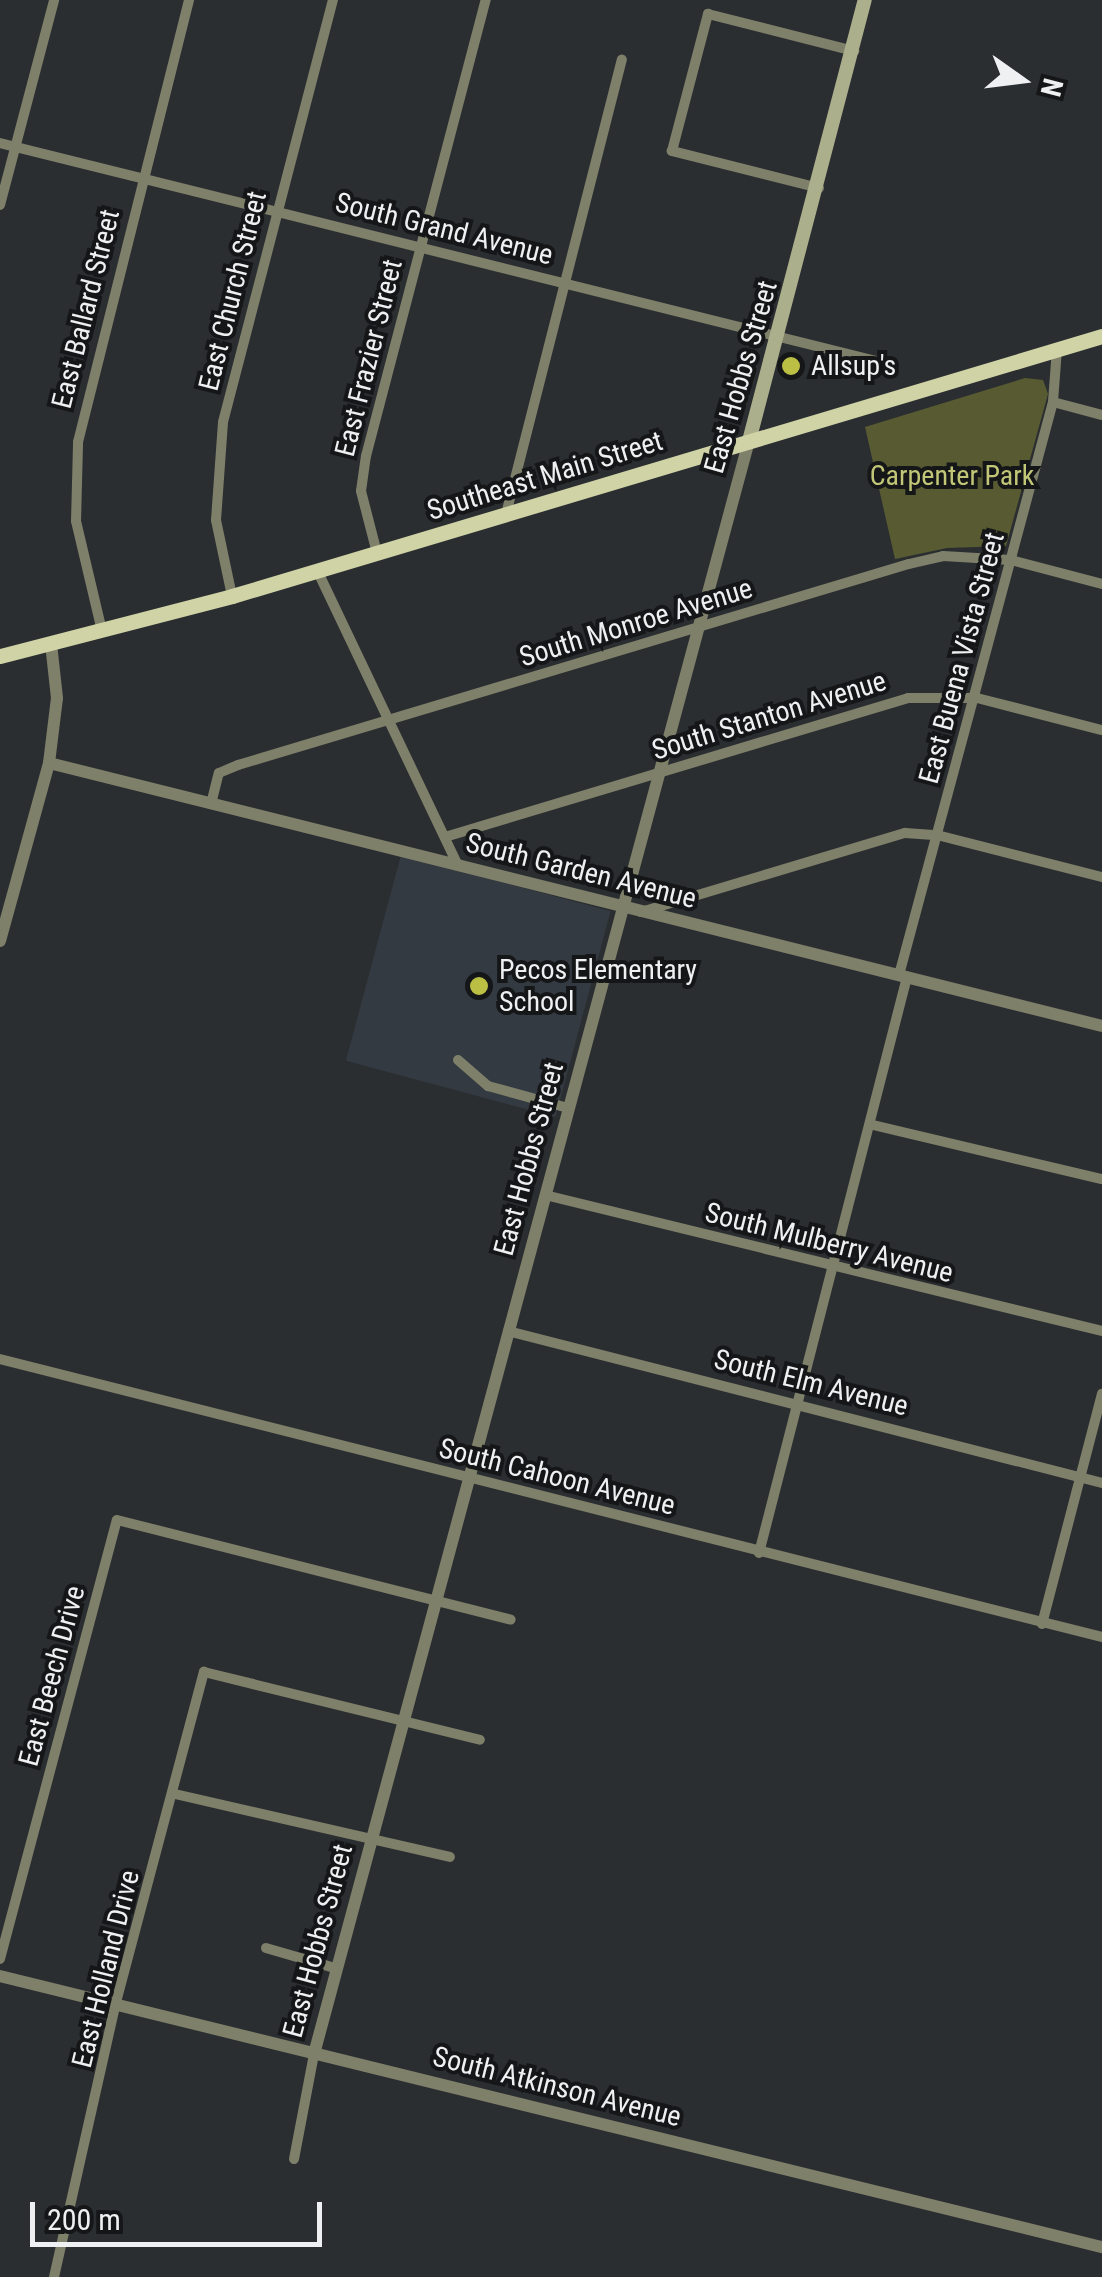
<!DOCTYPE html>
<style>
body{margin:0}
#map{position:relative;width:1102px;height:2277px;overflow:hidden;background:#2b2e31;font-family:"Roboto Condensed",sans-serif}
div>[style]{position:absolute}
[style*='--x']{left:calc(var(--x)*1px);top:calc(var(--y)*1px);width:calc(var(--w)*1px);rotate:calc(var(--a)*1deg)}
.built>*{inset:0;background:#343a42;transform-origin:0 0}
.green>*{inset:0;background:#585b32}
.minor>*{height:10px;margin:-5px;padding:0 5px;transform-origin:5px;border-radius:5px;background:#7e806a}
.tertiary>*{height:12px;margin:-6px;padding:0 6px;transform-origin:6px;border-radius:6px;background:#7e806a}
.secondary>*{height:14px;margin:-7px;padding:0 7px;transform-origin:7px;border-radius:7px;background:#acaf8c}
.primary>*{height:15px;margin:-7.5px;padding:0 7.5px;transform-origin:7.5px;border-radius:7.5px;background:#cfd3a5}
.dots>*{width:28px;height:28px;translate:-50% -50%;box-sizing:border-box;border:5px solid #151618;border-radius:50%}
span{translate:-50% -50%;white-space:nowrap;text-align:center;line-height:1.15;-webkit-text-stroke:8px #151618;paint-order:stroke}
.street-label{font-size:28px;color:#eef0f2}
.poi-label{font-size:28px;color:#eef0f2}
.left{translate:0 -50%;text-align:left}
.park-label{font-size:28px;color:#c2c778}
.north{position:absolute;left:972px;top:30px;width:100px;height:100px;-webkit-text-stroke:8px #151618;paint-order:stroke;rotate:104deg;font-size:28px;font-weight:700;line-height:40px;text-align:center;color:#eef0f2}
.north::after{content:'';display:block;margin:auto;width:35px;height:45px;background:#eef0f2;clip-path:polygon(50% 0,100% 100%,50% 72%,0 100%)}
.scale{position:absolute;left:30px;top:2202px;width:292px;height:45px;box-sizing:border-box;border:5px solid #eef0f2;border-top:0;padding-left:12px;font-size:30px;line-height:35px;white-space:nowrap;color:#eef0f2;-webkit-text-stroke:8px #151618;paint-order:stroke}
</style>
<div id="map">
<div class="built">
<i style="left:401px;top:855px;width:217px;height:213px;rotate:15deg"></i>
</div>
<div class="green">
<i style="clip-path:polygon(1025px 378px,1043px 380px,1048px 394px,1006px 546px,947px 548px,895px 559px,865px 427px)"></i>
</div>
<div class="minor">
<i style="--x:0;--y:143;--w:903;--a:13.97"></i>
<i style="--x:819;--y:188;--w:152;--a:-165.9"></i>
<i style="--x:672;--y:151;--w:142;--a:-75.3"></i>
<i style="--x:708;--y:14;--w:151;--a:14.2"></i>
<i style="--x:0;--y:205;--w:212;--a:-75.2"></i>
<i style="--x:1053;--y:402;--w:51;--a:14.9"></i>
<i style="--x:506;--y:514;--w:469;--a:-75.7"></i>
<i style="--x:377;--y:553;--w:64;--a:-104.5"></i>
<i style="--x:361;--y:491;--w:35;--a:-82"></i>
<i style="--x:366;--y:456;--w:472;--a:-75.3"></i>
<i style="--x:317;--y:570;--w:327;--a:64.5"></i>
<i style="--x:232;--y:596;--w:78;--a:-101.9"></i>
<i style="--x:216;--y:520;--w:98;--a:-85.9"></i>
<i style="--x:223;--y:422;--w:436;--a:-75.4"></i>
<i style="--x:102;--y:631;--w:113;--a:-103.3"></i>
<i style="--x:76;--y:521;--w:79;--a:-88.5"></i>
<i style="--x:78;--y:442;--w:456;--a:-75.9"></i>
<i style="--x:211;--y:804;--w:32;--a:-76"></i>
<i style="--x:219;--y:773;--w:21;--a:-23"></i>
<i style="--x:238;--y:765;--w:700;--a:-16.68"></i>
<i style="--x:909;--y:564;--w:35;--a:-13"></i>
<i style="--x:943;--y:556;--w:68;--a:3.4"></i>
<i style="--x:1011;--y:560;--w:94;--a:14.8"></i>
<i style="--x:445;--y:837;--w:483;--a:-16.7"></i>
<i style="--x:908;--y:698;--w:69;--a:0"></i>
<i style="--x:977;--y:698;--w:129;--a:14.4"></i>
<i style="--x:641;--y:912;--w:276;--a:-16.7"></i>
<i style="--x:905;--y:833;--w:32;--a:4"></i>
<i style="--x:937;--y:835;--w:170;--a:14.3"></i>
<i style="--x:899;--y:975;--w:593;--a:-74.96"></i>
<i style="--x:1053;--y:402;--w:53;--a:-85.7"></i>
<i style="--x:458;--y:1060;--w:40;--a:41"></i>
<i style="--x:488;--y:1086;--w:83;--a:15.4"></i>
<i style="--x:873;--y:1125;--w:235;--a:13.3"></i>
<i style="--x:545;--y:1195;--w:573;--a:13.72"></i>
<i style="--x:508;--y:1331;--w:613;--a:14.35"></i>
<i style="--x:0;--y:1359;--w:1137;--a:14.16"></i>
<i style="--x:759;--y:1553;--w:595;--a:-75.59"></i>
<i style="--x:1042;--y:1624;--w:238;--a:-75.4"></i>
<i style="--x:175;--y:1794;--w:282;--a:12.9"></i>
<i style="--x:266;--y:1948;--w:72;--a:16.2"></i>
<i style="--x:0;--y:1959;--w:454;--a:-75.1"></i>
<i style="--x:117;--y:1520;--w:406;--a:14.2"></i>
<i style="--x:294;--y:2159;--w:107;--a:-79.2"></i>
<i style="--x:54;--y:2277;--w:278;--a:-77.3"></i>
<i style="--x:115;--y:2006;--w:346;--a:-75.1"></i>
<i style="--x:204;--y:1672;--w:284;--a:13.8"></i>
</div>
<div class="tertiary">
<i style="--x:49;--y:763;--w:1085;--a:14.02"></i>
<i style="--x:0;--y:941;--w:185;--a:-74.6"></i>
<i style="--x:49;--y:763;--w:65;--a:-83"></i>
<i style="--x:57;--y:698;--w:54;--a:-96.3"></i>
<i style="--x:0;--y:1976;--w:1135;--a:13.82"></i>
<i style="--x:314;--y:2054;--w:1671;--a:-74.91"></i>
</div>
<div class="secondary">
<i style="--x:749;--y:441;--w:456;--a:-75.3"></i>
</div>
<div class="primary">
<i style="--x:0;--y:656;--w:240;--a:-14.5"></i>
<i style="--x:232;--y:596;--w:908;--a:-16.64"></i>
</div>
<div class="dots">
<i style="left:791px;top:366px;background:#bbc045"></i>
<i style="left:479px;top:986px;background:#bbc045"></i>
</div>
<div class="street-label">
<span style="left:444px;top:229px;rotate:14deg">South Grand Avenue</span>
<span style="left:233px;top:291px;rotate:-76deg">East Church Street</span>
<span style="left:86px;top:309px;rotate:-76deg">East Ballard Street</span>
<span style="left:369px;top:358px;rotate:-76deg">East Frazier Street</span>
<span style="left:741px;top:377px;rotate:-74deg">East Hobbs Street</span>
<span style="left:545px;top:476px;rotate:-17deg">Southeast Main Street</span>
<span style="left:636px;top:623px;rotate:-17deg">South Monroe Avenue</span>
<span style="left:962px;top:658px;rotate:-75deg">East Buena Vista Street</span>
<span style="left:769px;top:716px;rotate:-17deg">South Stanton Avenue</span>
<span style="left:581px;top:871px;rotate:14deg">South Garden Avenue</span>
<span style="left:529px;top:1159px;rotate:-75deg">East Hobbs Street</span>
<span style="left:829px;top:1243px;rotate:14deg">South Mulberry Avenue</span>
<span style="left:811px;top:1383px;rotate:14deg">South Elm Avenue</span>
<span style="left:557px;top:1477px;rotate:14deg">South Cahoon Avenue</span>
<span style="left:52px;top:1676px;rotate:-75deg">East Beech Drive</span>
<span style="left:318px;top:1941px;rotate:-75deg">East Hobbs Street</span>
<span style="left:106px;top:1969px;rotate:-76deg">East Holland Drive</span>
<span style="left:557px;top:2087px;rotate:14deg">South Atkinson Avenue</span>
</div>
<div class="poi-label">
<span class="left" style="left:811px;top:366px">Allsup's</span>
<span class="left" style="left:499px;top:986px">Pecos Elementary<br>School</span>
</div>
<div class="park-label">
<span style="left:952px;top:476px">Carpenter Park</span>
</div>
<div class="north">N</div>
<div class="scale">200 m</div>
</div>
